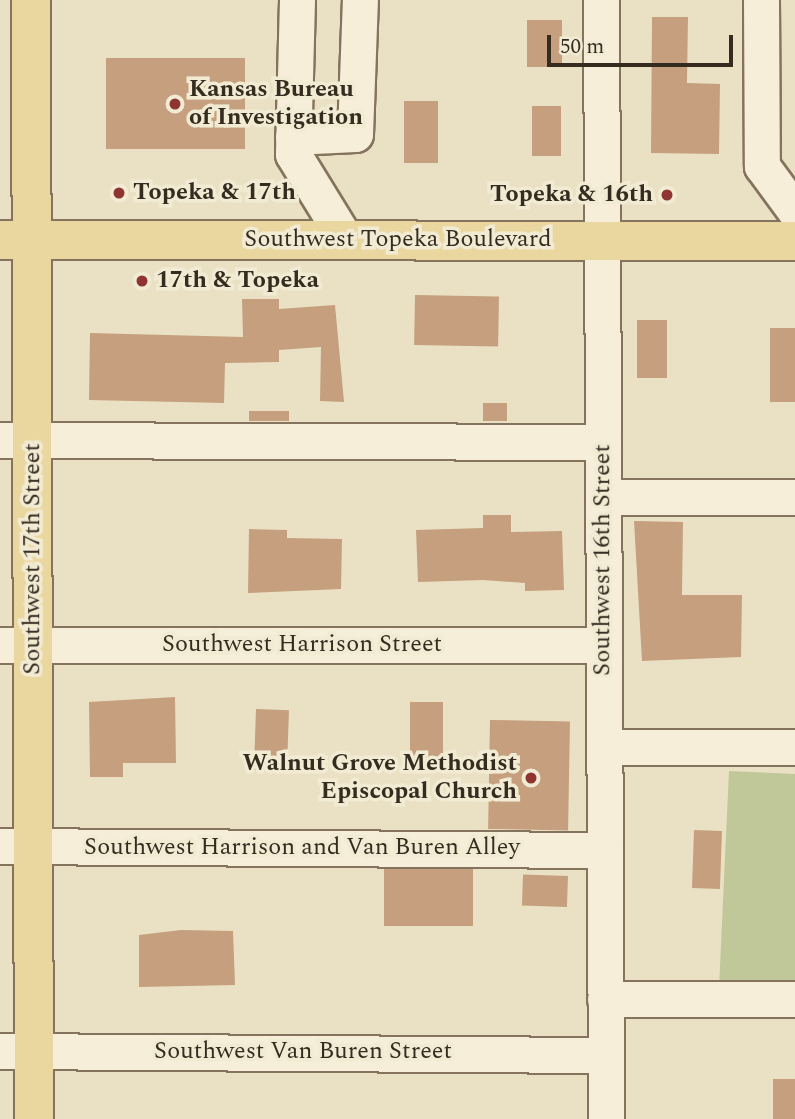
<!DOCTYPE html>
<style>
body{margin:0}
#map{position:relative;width:795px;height:1119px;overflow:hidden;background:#eae1c5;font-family:Spectral,serif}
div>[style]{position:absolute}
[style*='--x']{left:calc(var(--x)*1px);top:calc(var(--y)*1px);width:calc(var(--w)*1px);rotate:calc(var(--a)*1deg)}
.green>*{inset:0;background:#c0c89a}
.building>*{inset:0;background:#c59f7e;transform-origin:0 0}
.roads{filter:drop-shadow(2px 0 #84735d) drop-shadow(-2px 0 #84735d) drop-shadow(0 2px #84735d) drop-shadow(0 -2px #84735d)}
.minor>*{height:35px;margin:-17.5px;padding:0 17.5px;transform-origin:17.5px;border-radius:17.5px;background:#f6eed8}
.major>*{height:38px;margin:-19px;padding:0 19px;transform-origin:19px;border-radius:19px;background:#ead7a0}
.dots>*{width:19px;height:19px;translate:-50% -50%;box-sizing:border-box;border:4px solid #f2ebd4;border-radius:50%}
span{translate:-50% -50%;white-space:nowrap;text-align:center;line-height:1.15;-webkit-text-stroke:7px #f2ebd4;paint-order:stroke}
.poi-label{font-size:24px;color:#352b1f;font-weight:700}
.left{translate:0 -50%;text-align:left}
.right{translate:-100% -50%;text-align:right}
.street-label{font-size:24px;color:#352b1f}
.scale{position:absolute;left:547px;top:35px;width:186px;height:32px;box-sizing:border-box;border:4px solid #352b1f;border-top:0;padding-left:9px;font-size:21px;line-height:24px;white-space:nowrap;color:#352b1f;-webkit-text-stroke:5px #f2ebd4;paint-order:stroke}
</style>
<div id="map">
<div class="green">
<i style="clip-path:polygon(729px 771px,795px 774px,795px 989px,719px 988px)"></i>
</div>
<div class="building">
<i style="clip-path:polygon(652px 17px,688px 17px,687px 83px,720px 84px,719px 154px,651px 153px)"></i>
<i style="left:527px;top:20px;width:35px;height:47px"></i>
<i style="left:106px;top:58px;width:139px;height:91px"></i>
<i style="left:404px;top:101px;width:34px;height:62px"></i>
<i style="left:532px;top:106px;width:29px;height:50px"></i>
<i style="left:415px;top:295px;width:84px;height:50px;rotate:1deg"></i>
<i style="clip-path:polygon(242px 299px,279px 299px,279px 309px,335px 305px,344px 402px,320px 401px,321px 347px,279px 350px,279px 362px,225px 363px,224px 403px,89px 400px,90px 333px,243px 337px)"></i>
<i style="left:637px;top:320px;width:30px;height:58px"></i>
<i style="left:770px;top:328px;width:25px;height:74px"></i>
<i style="left:483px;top:403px;width:24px;height:18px"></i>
<i style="left:249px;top:411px;width:40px;height:10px"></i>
<i style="clip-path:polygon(483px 515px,511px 515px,511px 532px,562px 531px,564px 590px,525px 591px,525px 583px,483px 580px,418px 582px,416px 530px,483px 528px)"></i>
<i style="clip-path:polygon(634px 521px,683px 522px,682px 595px,742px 595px,741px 657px,642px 661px)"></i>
<i style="clip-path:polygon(249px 529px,287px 530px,287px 538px,342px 539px,341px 589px,248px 593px)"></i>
<i style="clip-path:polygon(175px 697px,176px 763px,123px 763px,123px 777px,90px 777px,89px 702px)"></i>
<i style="left:410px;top:702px;width:33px;height:56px"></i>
<i style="left:256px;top:709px;width:33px;height:61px;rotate:2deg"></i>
<i style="left:490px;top:720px;width:80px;height:109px;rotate:1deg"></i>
<i style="left:694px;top:830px;width:28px;height:58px;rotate:2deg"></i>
<i style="left:384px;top:869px;width:89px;height:57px"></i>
<i style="left:568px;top:876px;width:31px;height:45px;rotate:92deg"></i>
<i style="clip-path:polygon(181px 930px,233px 931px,235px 985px,139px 987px,139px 935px)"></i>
<i style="left:773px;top:1079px;width:22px;height:40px"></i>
</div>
<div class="roads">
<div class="minor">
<i style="--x:297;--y:0;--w:154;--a:91.5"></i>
<i style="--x:293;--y:154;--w:101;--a:58.4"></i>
<i style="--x:601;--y:0;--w:1119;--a:89.74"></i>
<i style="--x:761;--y:0;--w:166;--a:89.7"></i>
<i style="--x:762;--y:166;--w:56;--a:53.7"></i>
<i style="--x:293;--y:137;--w:62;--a:-2.8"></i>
<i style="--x:355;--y:134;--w:134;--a:-87.9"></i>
<i style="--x:0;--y:440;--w:603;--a:0.19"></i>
<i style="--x:603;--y:497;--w:192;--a:0"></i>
<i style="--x:0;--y:645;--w:604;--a:0"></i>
<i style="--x:604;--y:747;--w:191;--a:0"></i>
<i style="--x:0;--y:846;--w:605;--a:0.38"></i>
<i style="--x:605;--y:999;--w:190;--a:0"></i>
<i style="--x:0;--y:1051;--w:605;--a:0.38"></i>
</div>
<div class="major">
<i style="--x:31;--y:0;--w:1119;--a:89.85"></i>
<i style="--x:0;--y:240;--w:795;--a:0.07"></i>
</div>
</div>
<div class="dots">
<i style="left:175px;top:104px;background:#8e3532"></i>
<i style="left:119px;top:193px;background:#8e3532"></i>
<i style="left:667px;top:195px;background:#8e3532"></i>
<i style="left:142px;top:281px;background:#8e3532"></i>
<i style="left:531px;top:778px;background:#8e3532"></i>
</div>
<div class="poi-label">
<span class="left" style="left:189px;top:104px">Kansas Bureau<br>of Investigation</span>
<span class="left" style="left:133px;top:193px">Topeka &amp; 17th</span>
<span class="right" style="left:653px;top:195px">Topeka &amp; 16th</span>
<span class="left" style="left:156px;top:281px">17th &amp; Topeka</span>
<span class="right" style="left:517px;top:778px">Walnut Grove Methodist<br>Episcopal Church</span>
</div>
<div class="street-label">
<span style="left:398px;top:240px">Southwest Topeka Boulevard</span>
<span style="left:33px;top:559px;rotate:-90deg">Southwest 17th Street</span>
<span style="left:603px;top:560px;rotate:-90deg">Southwest 16th Street</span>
<span style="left:302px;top:645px">Southwest Harrison Street</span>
<span style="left:302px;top:848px">Southwest Harrison and Van Buren Alley</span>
<span style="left:303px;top:1052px">Southwest Van Buren Street</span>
</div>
<div class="scale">50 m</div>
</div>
